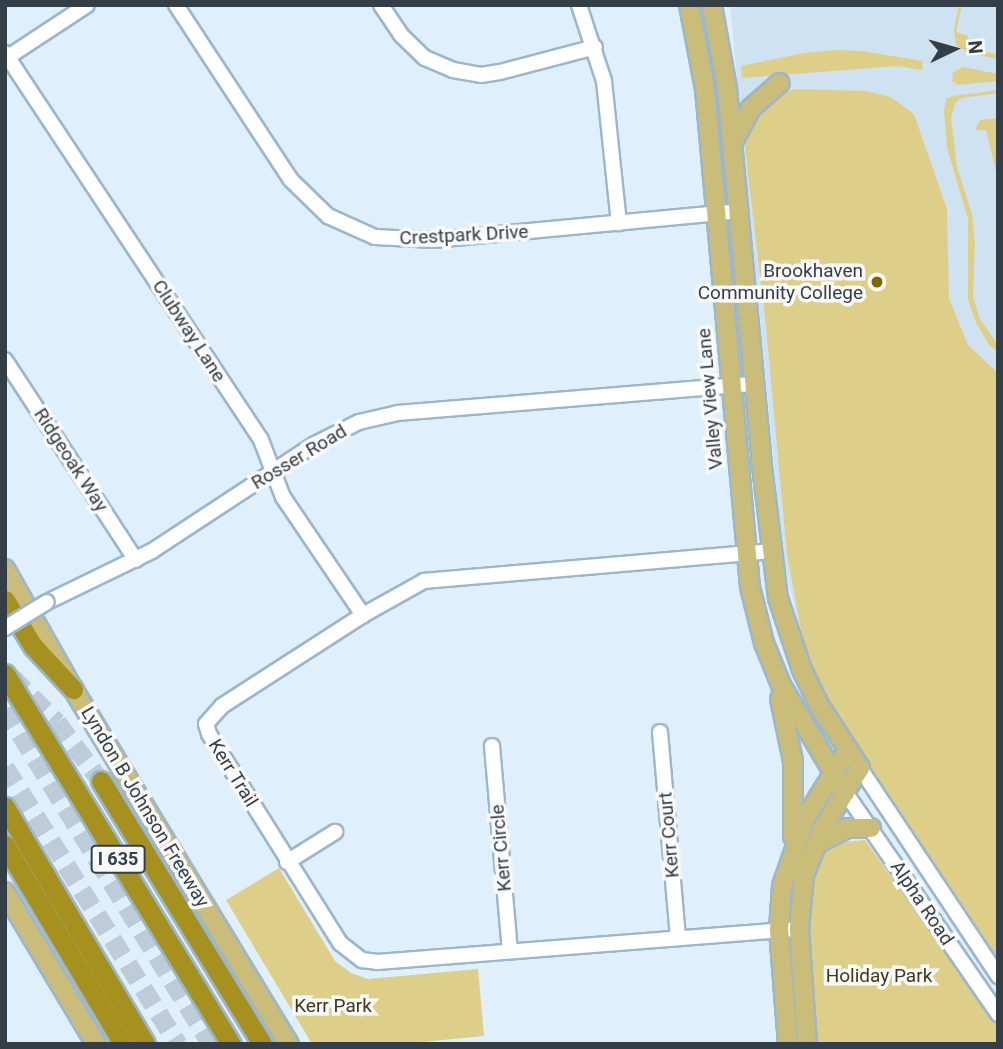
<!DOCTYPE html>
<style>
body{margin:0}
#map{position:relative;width:1003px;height:1049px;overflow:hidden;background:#dfeffc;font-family:Roboto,sans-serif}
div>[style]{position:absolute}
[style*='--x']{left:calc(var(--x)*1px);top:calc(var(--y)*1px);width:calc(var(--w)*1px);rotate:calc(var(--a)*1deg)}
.built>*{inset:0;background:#cfe2f2}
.green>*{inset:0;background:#decf88}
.highway-tunnel>*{height:19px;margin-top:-9.5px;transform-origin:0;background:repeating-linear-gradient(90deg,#bdccd8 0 19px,transparent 0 29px)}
.roads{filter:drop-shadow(2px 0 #9cb6cb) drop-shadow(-2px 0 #9cb6cb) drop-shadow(0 2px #9cb6cb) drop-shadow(0 -2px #9cb6cb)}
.minor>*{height:14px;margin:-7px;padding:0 7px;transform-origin:7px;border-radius:7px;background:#fff}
.major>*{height:18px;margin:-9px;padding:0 9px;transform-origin:9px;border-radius:9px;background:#cabd79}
.highway>*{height:19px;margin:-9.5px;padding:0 9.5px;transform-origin:9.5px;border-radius:9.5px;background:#a6911f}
.bridges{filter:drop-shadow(2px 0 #9cb6cb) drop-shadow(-2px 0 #9cb6cb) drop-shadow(0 2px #9cb6cb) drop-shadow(0 -2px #9cb6cb)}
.minor-bridge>*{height:14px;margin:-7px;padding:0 7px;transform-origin:7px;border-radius:7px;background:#fff}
.dots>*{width:19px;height:19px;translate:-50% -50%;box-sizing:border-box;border:4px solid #fafafa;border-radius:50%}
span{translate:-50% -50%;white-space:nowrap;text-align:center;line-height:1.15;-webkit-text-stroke:7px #fafafa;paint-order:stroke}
.shield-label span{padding:2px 5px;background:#fafafa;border:2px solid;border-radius:5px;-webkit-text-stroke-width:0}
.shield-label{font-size:18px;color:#333e46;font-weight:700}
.street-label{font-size:19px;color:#333e46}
.poi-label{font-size:19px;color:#333e46}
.right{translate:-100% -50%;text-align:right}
.park-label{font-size:19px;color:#3f3919}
.frame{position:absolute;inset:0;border:7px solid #333e46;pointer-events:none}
.north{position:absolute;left:919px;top:14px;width:70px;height:70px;-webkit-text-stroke:5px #fafafa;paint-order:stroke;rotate:85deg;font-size:19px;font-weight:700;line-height:28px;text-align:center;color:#333e46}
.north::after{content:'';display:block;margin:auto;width:24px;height:32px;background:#333e46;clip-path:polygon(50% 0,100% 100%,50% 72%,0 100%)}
</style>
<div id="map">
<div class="built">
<i style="clip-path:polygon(730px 5px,998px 5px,998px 952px,820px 688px,799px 626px,783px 557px)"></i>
</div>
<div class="green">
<i style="clip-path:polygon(959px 5px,962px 5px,956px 32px,968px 36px,966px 47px,998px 55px,998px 59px,968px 53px,956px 45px,954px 29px)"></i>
<i style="clip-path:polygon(837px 50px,862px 51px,923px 61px,922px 70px,898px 66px,742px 78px,741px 66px,804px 53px)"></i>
<i style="clip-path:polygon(963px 67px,998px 74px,998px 81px,958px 85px,952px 81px,953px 72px)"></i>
<i style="clip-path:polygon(795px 89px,866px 91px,891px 97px,914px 114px,947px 209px,949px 298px,968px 345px,998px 373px,998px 959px,854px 746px,807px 662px,787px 555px,766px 326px,744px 140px,757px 104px)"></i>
<i style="clip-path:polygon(998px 90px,998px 93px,962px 98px,955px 103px,951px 118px,957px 167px,972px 214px,975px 243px,973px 297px,980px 319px,998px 345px,998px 352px,990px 346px,976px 323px,968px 299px,968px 219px,947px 148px,944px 111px,946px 99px,953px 96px)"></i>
<i style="clip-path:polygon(998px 118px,998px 179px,986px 130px,975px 130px,980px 120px)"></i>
<i style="clip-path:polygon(865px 840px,998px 1027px,998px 1044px,815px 1044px,806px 911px,811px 876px,830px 843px)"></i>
<i style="clip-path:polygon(279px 868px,335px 961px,351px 973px,368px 979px,478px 969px,484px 1036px,401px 1044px,312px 1044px,226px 900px)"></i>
</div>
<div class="highway-tunnel">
<i style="--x:11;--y:676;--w:65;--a:45"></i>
<i style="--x:57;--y:722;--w:74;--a:53.3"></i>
<i style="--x:5;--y:709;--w:393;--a:58.4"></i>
<i style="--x:5;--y:767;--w:327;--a:58"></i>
</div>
<div class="roads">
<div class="minor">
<i style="--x:176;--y:5;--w:209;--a:56.7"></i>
<i style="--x:291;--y:180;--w:52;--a:44.2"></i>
<i style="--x:328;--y:216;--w:51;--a:24.1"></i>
<i style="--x:375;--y:237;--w:59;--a:2.9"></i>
<i style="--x:434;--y:240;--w:306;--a:-5.4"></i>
<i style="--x:381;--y:5;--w:36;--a:56"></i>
<i style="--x:401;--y:35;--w:33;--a:44"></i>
<i style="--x:425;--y:58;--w:30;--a:23"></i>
<i style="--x:453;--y:70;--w:28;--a:10"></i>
<i style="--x:481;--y:75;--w:19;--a:-9"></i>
<i style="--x:500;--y:72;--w:98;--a:-14.7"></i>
<i style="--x:579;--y:5;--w:80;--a:71.8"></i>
<i style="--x:604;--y:81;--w:143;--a:84"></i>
<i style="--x:5;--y:53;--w:464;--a:56.5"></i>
<i style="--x:261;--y:440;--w:61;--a:68.9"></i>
<i style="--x:283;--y:497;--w:143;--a:55.9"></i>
<i style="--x:5;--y:59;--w:98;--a:-33.4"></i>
<i style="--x:5;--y:360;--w:239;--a:56.8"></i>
<i style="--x:772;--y:551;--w:349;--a:175.1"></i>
<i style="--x:424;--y:581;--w:70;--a:150.9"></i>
<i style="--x:363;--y:615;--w:168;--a:147.2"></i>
<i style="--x:222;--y:706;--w:24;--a:132"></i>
<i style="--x:206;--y:724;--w:10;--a:73"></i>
<i style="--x:209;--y:734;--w:247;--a:57.9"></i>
<i style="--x:340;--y:943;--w:28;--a:38"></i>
<i style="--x:362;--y:960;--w:16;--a:7"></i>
<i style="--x:378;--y:962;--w:412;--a:-4.5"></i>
<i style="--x:47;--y:602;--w:117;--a:-25.9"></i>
<i style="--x:152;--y:551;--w:195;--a:-33.3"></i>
<i style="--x:315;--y:444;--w:49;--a:-26.6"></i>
<i style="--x:359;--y:422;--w:40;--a:-13"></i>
<i style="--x:398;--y:413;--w:357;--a:-4.7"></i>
<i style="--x:660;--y:732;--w:207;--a:85"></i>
<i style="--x:492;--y:746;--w:206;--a:85"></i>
<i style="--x:860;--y:768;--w:250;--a:56.4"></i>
<i style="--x:845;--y:792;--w:270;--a:55.4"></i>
<i style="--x:287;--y:862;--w:57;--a:-32"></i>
</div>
<div class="major">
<i style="--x:689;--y:5;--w:86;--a:79.2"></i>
<i style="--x:705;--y:89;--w:500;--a:84.84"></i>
<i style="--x:750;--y:587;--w:58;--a:76"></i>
<i style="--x:764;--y:643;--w:45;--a:68"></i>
<i style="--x:781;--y:685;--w:125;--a:59.1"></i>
<i style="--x:712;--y:5;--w:84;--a:79.8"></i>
<i style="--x:727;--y:88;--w:372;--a:84.7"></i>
<i style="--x:761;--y:458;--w:141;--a:83.1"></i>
<i style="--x:778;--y:598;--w:76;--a:71.6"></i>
<i style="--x:802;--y:670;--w:39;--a:64"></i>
<i style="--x:819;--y:705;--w:75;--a:56.9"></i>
<i style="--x:860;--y:768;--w:68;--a:121.8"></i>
<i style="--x:824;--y:826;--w:53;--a:112.2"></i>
<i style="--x:804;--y:875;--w:54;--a:95.3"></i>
<i style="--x:799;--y:929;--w:115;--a:86"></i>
<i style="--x:734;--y:140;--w:36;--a:-62"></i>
<i style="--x:751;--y:108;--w:38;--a:-41"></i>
<i style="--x:5;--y:569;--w:138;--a:60.5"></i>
<i style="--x:73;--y:689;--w:416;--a:58.7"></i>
<i style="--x:780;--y:699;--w:63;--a:78.2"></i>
<i style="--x:793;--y:761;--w:76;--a:90"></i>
<i style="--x:816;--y:844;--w:35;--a:-27"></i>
<i style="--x:847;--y:828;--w:24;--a:0"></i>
<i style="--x:5;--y:892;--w:177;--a:59.1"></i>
<i style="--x:788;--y:1044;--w:114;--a:-94.5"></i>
<i style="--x:779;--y:930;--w:44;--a:-86.1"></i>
<i style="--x:782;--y:886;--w:73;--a:-70.8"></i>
<i style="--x:806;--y:817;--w:79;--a:-57.9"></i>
</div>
<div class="highway">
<i style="--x:5;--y:600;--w:54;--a:58.7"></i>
<i style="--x:33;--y:646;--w:59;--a:47.1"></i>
<i style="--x:5;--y:674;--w:434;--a:58.6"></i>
<i style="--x:101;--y:781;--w:308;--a:58.5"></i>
<i style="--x:5;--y:807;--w:275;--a:59.4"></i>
<i style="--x:5;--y:845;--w:231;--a:59.3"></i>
</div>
</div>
<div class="bridges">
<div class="minor-bridge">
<i style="--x:5;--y:628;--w:49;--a:-31.8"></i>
</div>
</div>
<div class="dots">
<i style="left:877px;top:282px;background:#7a6900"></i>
</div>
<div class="shield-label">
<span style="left:118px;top:859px">I 635</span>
</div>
<div class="street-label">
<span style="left:464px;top:235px;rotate:-3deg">Crestpark Drive</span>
<span style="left:189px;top:331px;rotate:57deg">Clubway Lane</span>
<span style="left:710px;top:399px;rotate:-95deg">Valley View Lane</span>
<span style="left:299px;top:457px;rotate:-31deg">Rosser Road</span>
<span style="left:71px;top:460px;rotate:57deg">Ridgeoak Way</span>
<span style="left:233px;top:773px;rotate:58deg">Kerr Trail</span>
<span style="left:145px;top:807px;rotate:59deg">Lyndon B Johnson Freeway</span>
<span style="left:669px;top:835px;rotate:-95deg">Kerr Court</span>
<span style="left:501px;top:848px;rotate:-95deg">Kerr Circle</span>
<span style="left:922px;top:903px;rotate:56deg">Alpha Road</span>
</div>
<div class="poi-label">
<span class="right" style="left:863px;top:282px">Brookhaven<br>Community College</span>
</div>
<div class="park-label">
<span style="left:879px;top:976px">Holiday Park</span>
<span style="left:333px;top:1006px">Kerr Park</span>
</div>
<div class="frame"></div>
<div class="north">N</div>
</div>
